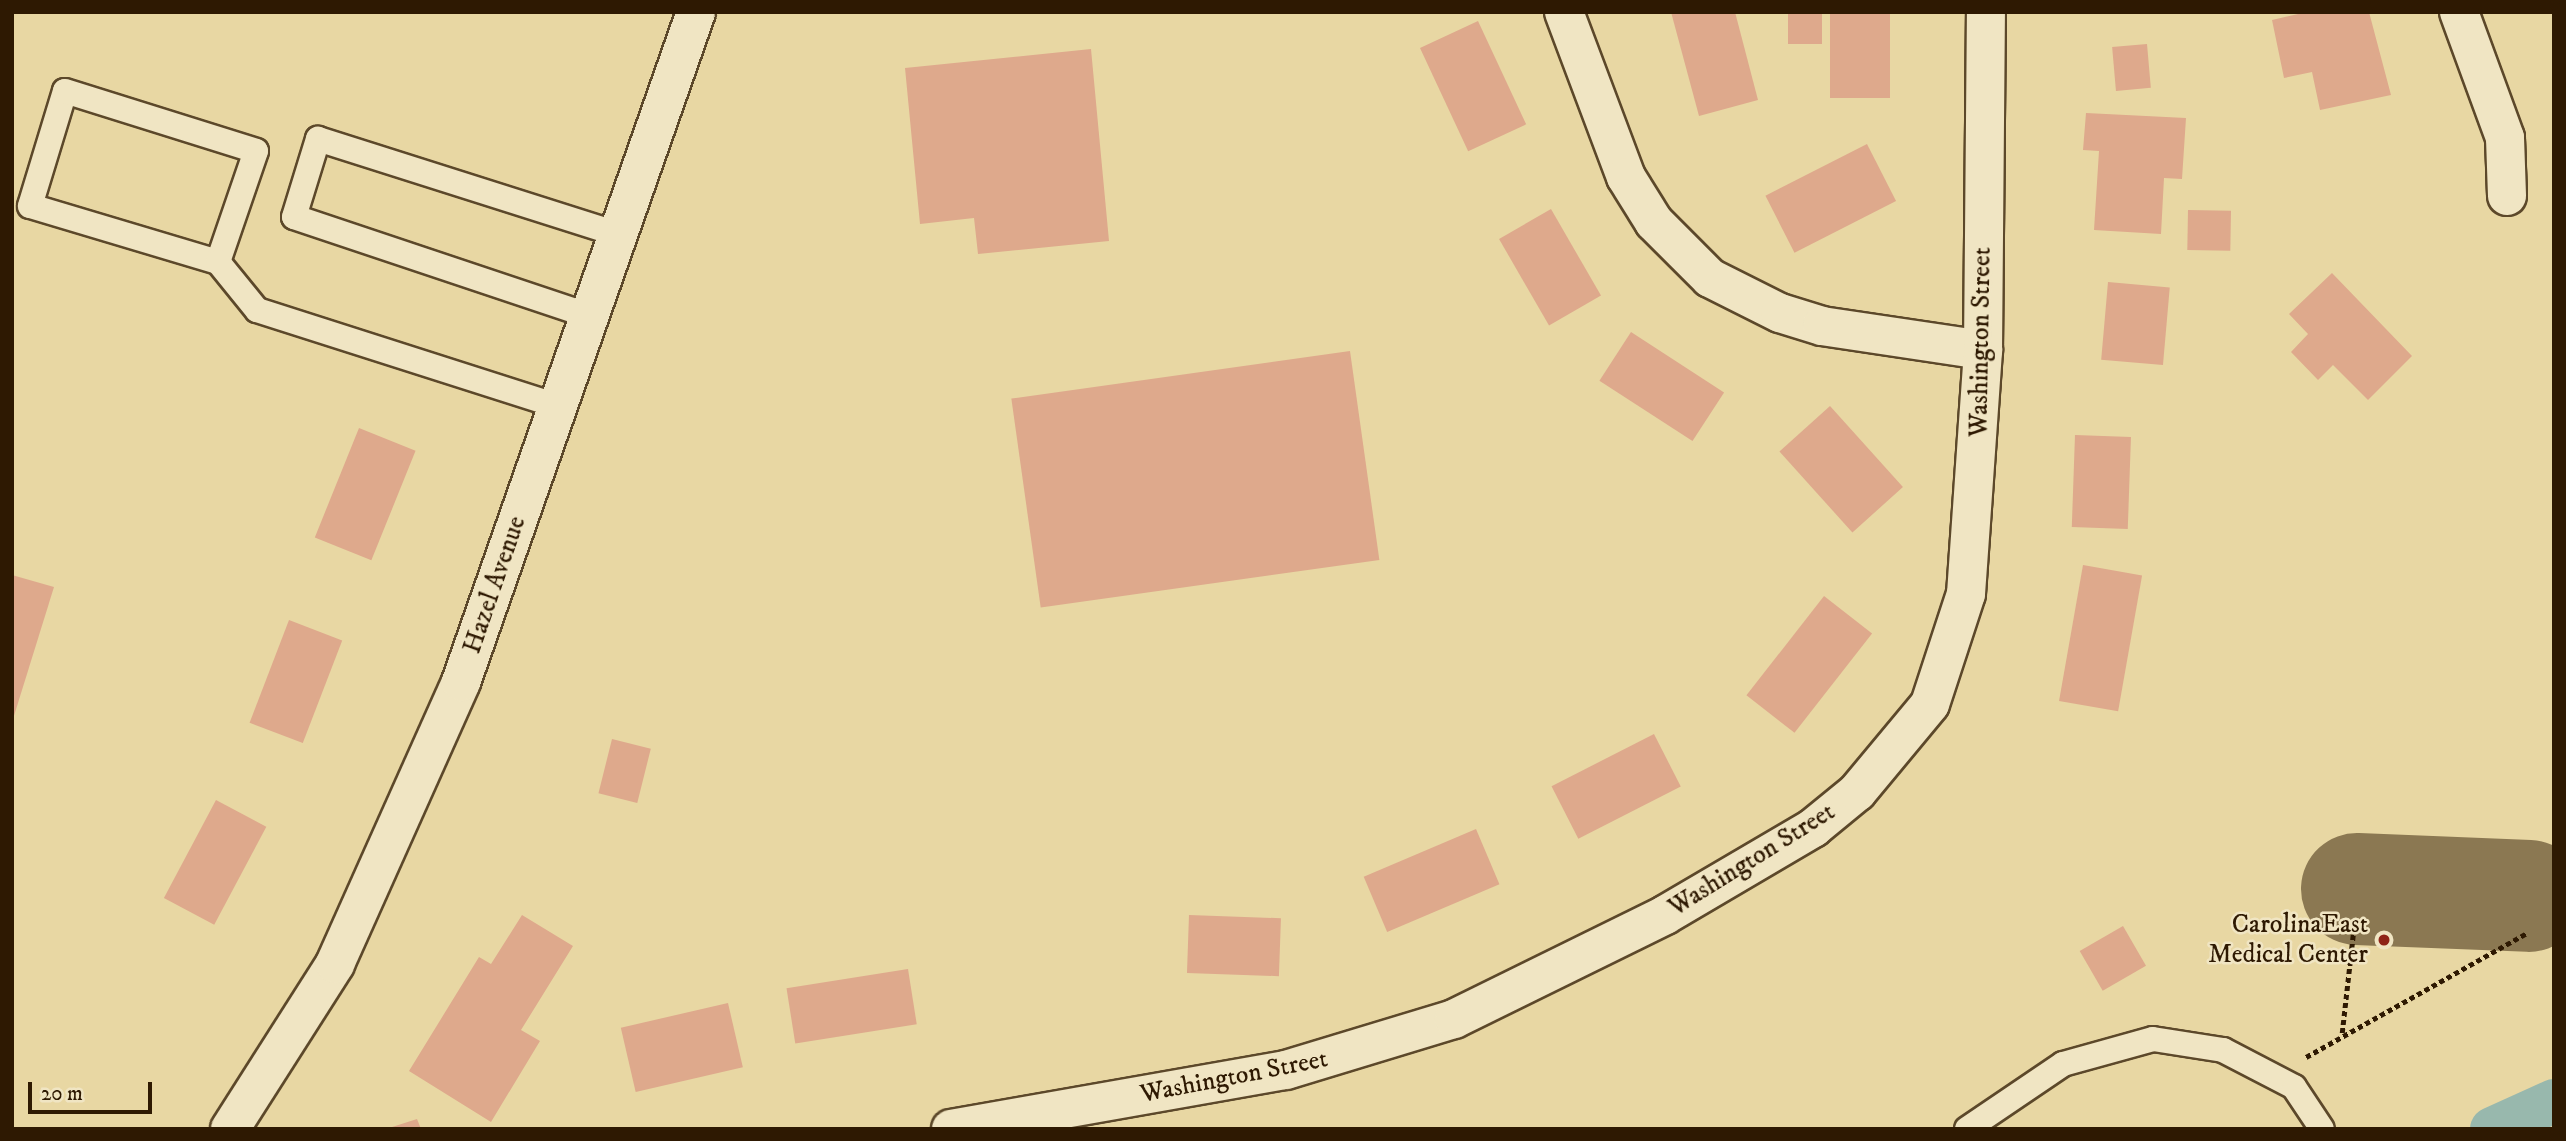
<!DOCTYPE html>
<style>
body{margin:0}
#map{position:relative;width:2566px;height:1141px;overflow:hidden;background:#e8d7a3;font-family:"IM FELL DW Pica",serif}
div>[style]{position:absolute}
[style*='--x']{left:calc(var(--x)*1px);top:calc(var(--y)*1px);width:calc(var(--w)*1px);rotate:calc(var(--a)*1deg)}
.canal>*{height:44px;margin:-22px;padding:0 22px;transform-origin:22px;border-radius:22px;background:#98b8ad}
.taxiway>*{height:112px;margin:-56px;padding:0 56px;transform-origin:56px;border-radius:56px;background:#8b7852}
.building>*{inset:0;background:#dea98c;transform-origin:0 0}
.path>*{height:4.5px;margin-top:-2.25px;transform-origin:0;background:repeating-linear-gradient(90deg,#2e1902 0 5px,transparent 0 8.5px)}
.roads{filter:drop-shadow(2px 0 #5c482a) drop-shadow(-2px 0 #5c482a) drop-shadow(0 2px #5c482a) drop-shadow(0 -2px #5c482a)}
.service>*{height:24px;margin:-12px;padding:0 12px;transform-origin:12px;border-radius:12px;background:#f0e5c3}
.minor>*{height:38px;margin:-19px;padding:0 19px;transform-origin:19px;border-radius:19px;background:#f0e5c3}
.dots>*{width:19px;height:19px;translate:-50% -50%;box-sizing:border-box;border:4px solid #f0e5c3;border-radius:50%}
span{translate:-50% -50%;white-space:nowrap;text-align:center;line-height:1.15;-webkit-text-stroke:5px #f0e5c3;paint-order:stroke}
.street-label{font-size:26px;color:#2e1902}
.poi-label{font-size:26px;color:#2e1902}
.right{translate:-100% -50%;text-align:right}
.frame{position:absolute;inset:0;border:14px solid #2e1902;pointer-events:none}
.scale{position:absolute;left:28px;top:1082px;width:124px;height:32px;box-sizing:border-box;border:4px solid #2e1902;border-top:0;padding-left:9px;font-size:21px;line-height:24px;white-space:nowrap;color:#2e1902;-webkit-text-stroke:5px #f0e5c3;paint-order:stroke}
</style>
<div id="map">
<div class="canal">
<i style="--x:2492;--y:1129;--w:68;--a:-24.3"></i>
</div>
<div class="taxiway">
<i style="--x:2357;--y:889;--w:172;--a:2.3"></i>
</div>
<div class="building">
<i style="clip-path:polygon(1671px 12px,1735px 12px,1758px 100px,1699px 116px)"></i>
<i style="left:1788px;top:12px;width:34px;height:32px"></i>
<i style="left:1830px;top:12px;width:60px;height:86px"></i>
<i style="clip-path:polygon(2307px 12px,2369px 12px,2391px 95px,2320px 110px,2312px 72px,2284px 78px,2272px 20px)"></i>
<i style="left:1478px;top:21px;width:114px;height:64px;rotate:65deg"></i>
<i style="left:2147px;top:44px;width:44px;height:35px;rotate:85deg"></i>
<i style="clip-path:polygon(1091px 49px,1109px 241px,978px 254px,974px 218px,920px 224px,905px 68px)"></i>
<i style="clip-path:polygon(2086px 113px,2186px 118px,2182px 179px,2164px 178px,2161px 234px,2094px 230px,2099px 151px,2083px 150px)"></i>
<i style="left:1867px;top:144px;width:64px;height:114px;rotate:63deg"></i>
<i style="left:1551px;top:209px;width:100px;height:60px;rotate:60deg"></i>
<i style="left:2188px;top:210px;width:43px;height:40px;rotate:1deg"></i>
<i style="clip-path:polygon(2332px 273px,2412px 356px,2368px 400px,2333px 365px,2318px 380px,2291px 352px,2308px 334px,2289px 314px)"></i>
<i style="left:2108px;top:282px;width:62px;height:78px;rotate:5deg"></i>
<i style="left:1631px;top:332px;width:111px;height:58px;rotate:33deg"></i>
<i style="left:1350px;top:351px;width:211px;height:342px;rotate:82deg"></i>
<i style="left:1830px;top:406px;width:109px;height:68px;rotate:48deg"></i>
<i style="left:359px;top:428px;width:61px;height:118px;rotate:22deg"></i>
<i style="left:2075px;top:435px;width:56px;height:92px;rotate:2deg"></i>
<i style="left:2083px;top:565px;width:60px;height:138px;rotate:10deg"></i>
<i style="clip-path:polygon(12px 575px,54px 587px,13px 719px,12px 719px)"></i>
<i style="left:1824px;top:596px;width:61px;height:126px;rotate:38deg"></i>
<i style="left:289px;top:620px;width:57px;height:110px;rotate:21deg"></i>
<i style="left:1654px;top:734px;width:59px;height:115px;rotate:63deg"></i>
<i style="left:612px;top:739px;width:40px;height:56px;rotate:14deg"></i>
<i style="left:216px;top:800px;width:57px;height:111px;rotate:28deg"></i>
<i style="left:1476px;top:829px;width:60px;height:122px;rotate:67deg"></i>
<i style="clip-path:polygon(522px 915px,573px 946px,521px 1030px,540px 1041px,491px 1122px,409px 1071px,479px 957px,491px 964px)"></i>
<i style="left:1189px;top:915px;width:92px;height:58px;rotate:2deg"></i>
<i style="left:2123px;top:926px;width:46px;height:50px;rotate:60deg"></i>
<i style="left:908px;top:969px;width:56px;height:123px;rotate:81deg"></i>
<i style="left:728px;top:1003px;width:66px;height:110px;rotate:77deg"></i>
<i style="clip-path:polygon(417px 1119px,421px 1129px,389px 1129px,389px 1128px)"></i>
</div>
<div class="path">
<i style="--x:2342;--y:1033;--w:99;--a:-83.6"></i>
<i style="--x:2306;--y:1057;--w:253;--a:-29.3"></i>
</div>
<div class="roads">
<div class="service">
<i style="--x:218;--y:262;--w:196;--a:-163.4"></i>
<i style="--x:30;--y:206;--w:120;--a:-73.1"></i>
<i style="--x:65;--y:91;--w:200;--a:17.4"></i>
<i style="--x:256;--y:151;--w:117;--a:108.9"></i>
<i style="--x:218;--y:262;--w:62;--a:50.9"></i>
<i style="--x:257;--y:310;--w:316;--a:17.7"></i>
<i style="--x:590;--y:316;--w:312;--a:-161.5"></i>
<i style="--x:294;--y:217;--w:82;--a:-72.9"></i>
<i style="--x:318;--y:139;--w:315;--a:17.6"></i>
<i style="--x:1967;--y:1129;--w:116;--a:-34.1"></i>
<i style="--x:2063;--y:1064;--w:93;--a:-15.5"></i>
<i style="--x:2153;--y:1039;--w:71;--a:8.9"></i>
<i style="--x:2223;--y:1050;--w:80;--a:27.5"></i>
<i style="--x:2294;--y:1087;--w:50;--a:56.3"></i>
</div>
<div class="minor">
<i style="--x:1564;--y:12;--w:176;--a:69.4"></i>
<i style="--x:1626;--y:177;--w:53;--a:58.1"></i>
<i style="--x:1654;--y:222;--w:79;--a:45"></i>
<i style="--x:1710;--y:278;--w:78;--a:26.6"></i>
<i style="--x:1780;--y:313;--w:44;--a:17.2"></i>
<i style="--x:1822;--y:326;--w:163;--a:8.5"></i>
<i style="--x:2459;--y:12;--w:134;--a:69.9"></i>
<i style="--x:2505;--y:138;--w:58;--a:88"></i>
<i style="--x:230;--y:1129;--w:196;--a:-57.5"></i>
<i style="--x:335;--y:964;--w:309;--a:-65.9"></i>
<i style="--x:461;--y:682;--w:710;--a:-70.67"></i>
<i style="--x:951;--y:1129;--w:340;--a:-10"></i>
<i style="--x:1286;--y:1070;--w:176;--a:-16.9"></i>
<i style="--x:1454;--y:1019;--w:235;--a:-26.2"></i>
<i style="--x:1665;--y:915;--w:172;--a:-30.4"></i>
<i style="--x:1813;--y:828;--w:57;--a:-39.3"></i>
<i style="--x:1857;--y:792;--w:114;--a:-50.3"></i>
<i style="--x:1930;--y:704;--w:116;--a:-71.9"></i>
<i style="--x:1966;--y:594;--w:245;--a:-86"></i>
<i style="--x:1983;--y:350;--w:338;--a:-89.5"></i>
</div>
</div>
<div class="dots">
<i style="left:2384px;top:940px;background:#8f2418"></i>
</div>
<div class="street-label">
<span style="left:1981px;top:342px;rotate:-89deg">Washington Street</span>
<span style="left:495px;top:585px;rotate:-71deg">Hazel Avenue</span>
<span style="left:1752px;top:860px;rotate:-32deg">Washington Street</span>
<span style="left:1234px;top:1077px;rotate:-11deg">Washington Street</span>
</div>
<div class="poi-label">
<span class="right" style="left:2368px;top:940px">CarolinaEast<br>Medical Center</span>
</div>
<div class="frame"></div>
<div class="scale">20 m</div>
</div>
